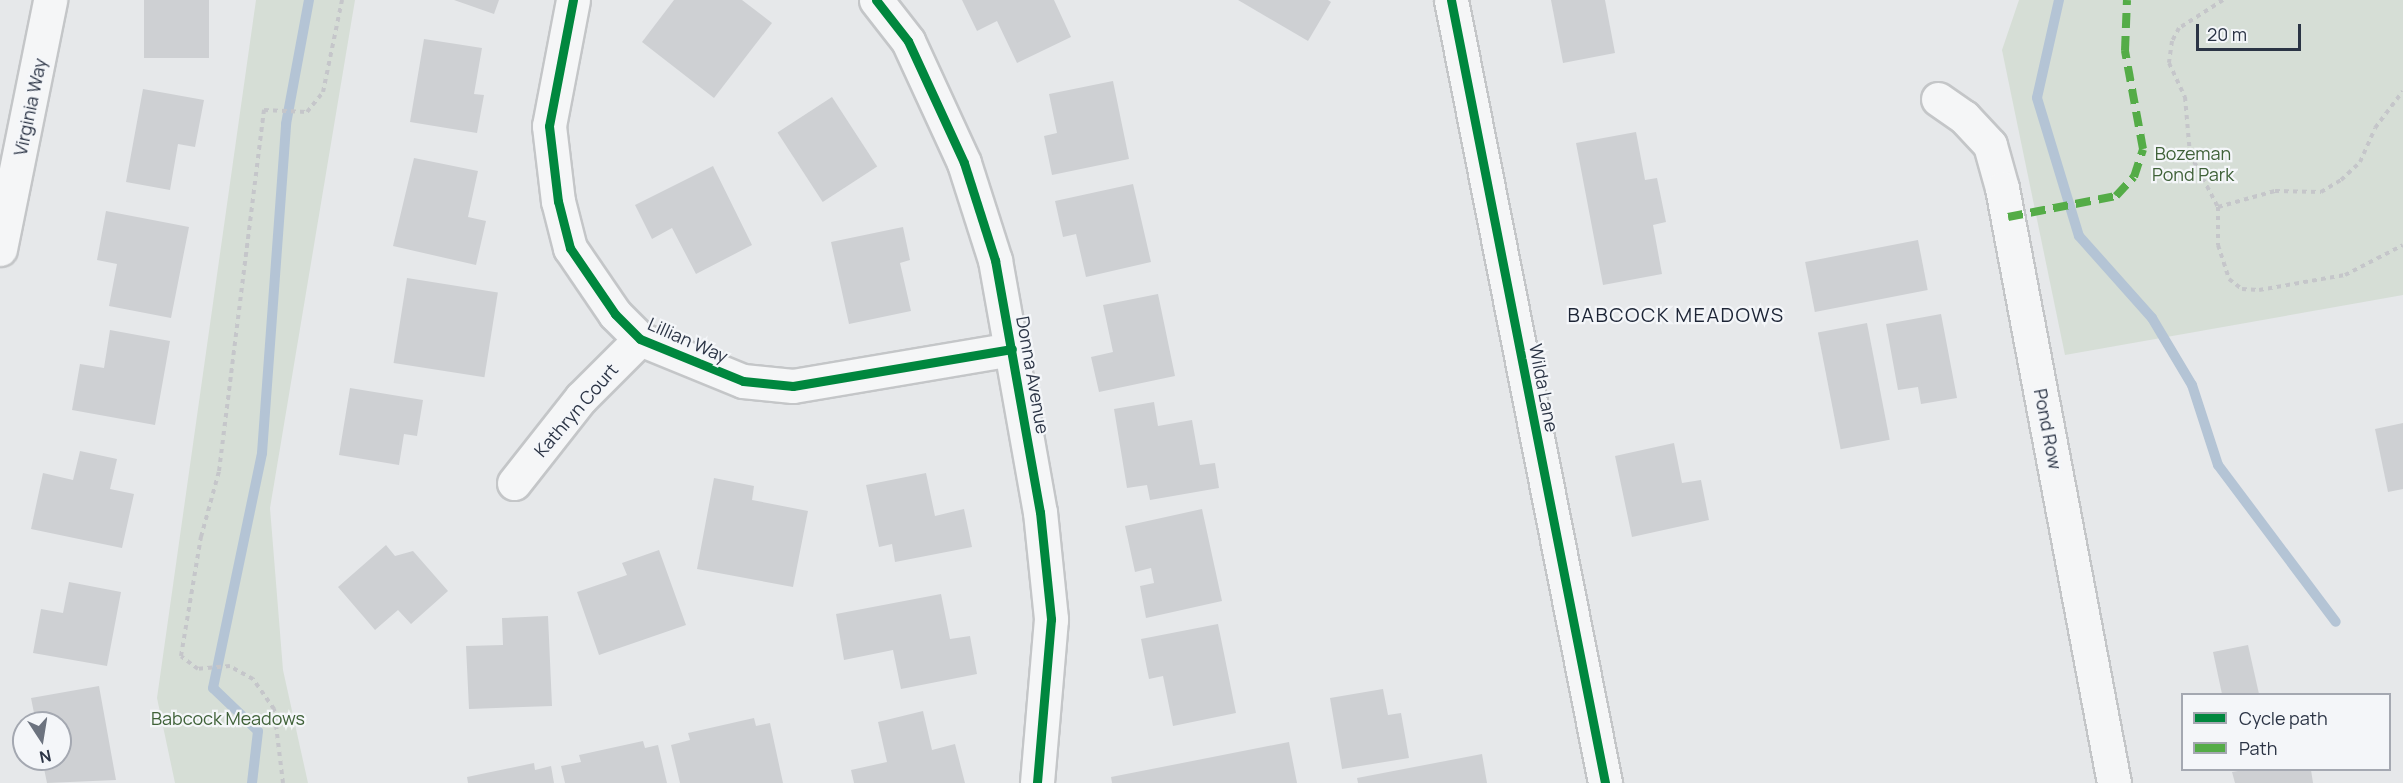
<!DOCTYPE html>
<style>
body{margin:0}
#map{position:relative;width:2403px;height:783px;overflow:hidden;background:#e6e8ea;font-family:Manrope,sans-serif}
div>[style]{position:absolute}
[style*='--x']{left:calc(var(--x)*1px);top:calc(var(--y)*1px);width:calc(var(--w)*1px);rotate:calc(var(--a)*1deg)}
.green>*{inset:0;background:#d6ded6}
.stream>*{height:10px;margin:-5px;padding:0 5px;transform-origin:5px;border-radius:5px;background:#b4c4d5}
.building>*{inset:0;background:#ced0d3;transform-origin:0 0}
.path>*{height:4px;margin-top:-2px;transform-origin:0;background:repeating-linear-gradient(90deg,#c5c6ca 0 4.5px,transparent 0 9px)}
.roads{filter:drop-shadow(2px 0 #c4c6c8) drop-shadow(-2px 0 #c4c6c8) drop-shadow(0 2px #c4c6c8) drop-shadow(0 -2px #c4c6c8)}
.minor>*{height:33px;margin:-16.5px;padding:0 16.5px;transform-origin:16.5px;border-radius:16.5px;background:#f5f6f7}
.quiet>*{height:8px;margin-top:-4px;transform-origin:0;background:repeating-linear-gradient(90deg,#54ac47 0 15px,transparent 0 23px)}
.cycleway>*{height:9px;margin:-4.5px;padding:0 4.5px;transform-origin:4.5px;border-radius:4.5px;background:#00873e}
span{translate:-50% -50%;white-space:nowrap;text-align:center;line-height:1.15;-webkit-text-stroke:4.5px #f4f6f9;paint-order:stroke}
.street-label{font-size:18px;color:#2b3445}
.park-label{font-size:18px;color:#3f6138}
.neighbourhood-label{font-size:20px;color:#1d2536;letter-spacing:1.5px}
.legend{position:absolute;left:2181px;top:693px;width:210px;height:78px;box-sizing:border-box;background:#f4f6f9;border:2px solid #a4a8b1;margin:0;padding:8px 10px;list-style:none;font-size:18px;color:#2b3445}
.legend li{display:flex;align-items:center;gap:12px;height:30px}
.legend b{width:30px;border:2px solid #a4a8b1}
.north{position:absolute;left:12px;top:711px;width:60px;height:60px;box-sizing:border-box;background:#f4f6f9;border:2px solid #a4a8b1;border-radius:50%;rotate:168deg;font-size:16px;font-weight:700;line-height:24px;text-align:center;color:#2b3445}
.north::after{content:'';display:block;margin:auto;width:21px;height:27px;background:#6c737f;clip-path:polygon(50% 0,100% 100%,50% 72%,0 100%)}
.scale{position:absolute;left:2196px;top:24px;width:105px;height:27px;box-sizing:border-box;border:3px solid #2b3445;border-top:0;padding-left:8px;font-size:18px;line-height:21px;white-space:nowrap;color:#2b3445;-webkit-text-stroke:4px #f4f6f9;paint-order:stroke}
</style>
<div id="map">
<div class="green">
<i style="clip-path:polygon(256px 0,355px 0,270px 508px,283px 670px,308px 783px,175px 783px,157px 698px)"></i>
<i style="clip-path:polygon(2019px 0,2403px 0,2403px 295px,2065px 355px,2002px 50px)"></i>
</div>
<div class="stream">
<i style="--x:2059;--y:0;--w:100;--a:102.7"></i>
<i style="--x:2037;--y:98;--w:144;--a:73.1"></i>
<i style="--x:2079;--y:236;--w:110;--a:48.3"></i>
<i style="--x:2152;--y:318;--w:78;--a:59.2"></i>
<i style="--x:2192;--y:385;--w:84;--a:72"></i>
<i style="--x:2218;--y:465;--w:196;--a:53.1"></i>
<i style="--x:252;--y:783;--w:52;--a:-83.4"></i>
<i style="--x:258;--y:731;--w:62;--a:-136.3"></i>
<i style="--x:213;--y:688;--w:240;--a:-78.2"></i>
<i style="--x:262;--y:453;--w:330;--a:-85.8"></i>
<i style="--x:286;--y:124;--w:126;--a:-79.5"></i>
</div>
<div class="building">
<i style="left:144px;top:0;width:65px;height:58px"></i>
<i style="clip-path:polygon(454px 0,499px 0,494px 14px)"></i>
<i style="clip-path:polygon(674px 0,742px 0,772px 23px,714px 98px,642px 42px)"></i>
<i style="clip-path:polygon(962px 0,1054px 0,1071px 37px,1017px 63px,997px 21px,977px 31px)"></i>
<i style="clip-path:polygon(1238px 0,1328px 0,1331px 2px,1308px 41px)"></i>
<i style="clip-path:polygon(1551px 0,1605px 0,1615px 53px,1563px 63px)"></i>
<i style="clip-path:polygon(424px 39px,482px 48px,474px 94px,484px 95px,477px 133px,410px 122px)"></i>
<i style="clip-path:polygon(1113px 81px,1129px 159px,1052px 175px,1044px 136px,1057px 133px,1049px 94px)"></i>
<i style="clip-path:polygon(143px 89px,204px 100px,195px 147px,178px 144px,170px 190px,126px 182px)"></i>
<i style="left:832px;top:97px;width:83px;height:65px;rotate:57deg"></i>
<i style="clip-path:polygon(1636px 132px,1645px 180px,1657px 178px,1666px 222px,1653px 225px,1662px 274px,1603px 285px,1576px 143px)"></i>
<i style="clip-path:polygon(414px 158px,478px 171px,468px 217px,486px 221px,476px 265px,393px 246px)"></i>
<i style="clip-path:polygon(713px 166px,752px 245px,696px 274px,672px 228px,652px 239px,635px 205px)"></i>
<i style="clip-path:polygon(1133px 184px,1151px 262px,1086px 277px,1076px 234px,1063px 237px,1055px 201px)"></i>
<i style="clip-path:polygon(106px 211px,189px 227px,171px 318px,109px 306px,117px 264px,97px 260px)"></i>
<i style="clip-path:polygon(903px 227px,910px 260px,900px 263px,911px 311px,849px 324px,831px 242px)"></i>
<i style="left:1918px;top:240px;width:51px;height:115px;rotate:79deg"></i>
<i style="left:407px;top:278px;width:92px;height:86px;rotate:9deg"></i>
<i style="clip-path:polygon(1158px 294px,1175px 376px,1099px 392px,1091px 357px,1113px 352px,1103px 305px)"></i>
<i style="clip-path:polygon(1941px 314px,1957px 398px,1921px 404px,1918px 387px,1898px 390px,1886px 324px)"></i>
<i style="left:1867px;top:323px;width:119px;height:50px;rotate:79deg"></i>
<i style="clip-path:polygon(110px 330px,170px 341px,155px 425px,72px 410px,80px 364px,104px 368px)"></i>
<i style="clip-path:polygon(350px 388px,423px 400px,417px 436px,404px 434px,399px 465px,339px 455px)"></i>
<i style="clip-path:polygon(1154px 402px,1158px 426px,1192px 420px,1200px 465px,1215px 463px,1219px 488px,1150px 500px,1147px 485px,1127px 488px,1114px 409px)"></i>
<i style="clip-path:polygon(2403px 423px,2403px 489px,2388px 492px,2375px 429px)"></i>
<i style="clip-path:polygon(1674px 443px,1682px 483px,1701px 480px,1709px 520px,1632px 537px,1615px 456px)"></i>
<i style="clip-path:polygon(80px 451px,117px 459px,110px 489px,134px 494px,122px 548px,31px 529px,43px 473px,73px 480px)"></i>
<i style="clip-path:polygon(926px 473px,935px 516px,964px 509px,972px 547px,895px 562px,892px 544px,879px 547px,866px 485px)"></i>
<i style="clip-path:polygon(714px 478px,754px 486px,752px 500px,808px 511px,793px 587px,697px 569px)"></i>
<i style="clip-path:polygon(1202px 509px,1222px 601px,1146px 618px,1140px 586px,1154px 583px,1151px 568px,1135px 572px,1125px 526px)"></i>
<i style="clip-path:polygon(386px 545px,395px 556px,413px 551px,448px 591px,411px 624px,398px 610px,375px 630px,338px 587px)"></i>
<i style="clip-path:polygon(659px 550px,686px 625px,599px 655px,577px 592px,627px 575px,622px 563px)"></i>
<i style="clip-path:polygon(69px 582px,121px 592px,107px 666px,33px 653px,41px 609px,63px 613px)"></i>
<i style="clip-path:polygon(941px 594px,950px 639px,970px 636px,977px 674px,901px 689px,893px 650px,844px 660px,836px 614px)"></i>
<i style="clip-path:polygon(548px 616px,552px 706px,469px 709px,466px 646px,503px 645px,502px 618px)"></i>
<i style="clip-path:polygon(1218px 624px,1236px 713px,1173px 726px,1163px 676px,1149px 679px,1141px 639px)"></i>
<i style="clip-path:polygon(2248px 645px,2259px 694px,2222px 694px,2213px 652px)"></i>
<i style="clip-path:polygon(99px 686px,116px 780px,47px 783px,42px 759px,60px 759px,60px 723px,36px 723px,31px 698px)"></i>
<i style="clip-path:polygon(1383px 689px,1388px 715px,1401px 713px,1409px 758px,1342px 769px,1330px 698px)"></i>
<i style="clip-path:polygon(923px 711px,932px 750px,955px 744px,965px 783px,854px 783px,851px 770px,887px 762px,878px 722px)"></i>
<i style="clip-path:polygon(754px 718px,756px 726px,770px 723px,783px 783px,680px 783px,671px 745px,690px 740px,688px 733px)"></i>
<i style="clip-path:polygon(643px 741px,645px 748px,658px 745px,667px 783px,565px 783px,561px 766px,581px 762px,579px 755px)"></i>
<i style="clip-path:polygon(1289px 742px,1297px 783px,1112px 783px,1111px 777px)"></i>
<i style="clip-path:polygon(1482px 754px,1487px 783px,1358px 783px,1357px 778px)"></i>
<i style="clip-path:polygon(534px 763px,535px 770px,551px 766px,554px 783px,468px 783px,467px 777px)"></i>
<i style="clip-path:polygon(2244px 770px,2311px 770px,2313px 783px,2235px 783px,2232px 772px)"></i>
</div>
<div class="path">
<i style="--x:2223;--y:0;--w:52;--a:147.5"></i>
<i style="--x:2179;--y:28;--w:15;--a:118"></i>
<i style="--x:2172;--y:41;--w:22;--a:98"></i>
<i style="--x:2169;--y:63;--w:38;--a:65"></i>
<i style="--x:2185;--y:97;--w:57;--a:85"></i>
<i style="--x:2190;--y:154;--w:60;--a:62.2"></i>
<i style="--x:2218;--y:207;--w:38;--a:90"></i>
<i style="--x:2218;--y:245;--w:36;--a:72"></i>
<i style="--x:2229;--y:279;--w:16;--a:38"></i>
<i style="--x:2242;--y:289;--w:17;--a:3"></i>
<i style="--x:2259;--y:290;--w:87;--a:-9.9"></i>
<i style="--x:2345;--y:275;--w:65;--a:-27.3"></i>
<i style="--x:2218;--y:207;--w:59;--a:-15.7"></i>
<i style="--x:2275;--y:191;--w:46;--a:1.2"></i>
<i style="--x:2321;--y:192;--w:23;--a:-31"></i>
<i style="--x:2341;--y:180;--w:26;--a:-43"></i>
<i style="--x:2360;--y:162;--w:37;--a:-66"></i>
<i style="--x:2375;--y:128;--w:46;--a:-52.9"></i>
<i style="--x:283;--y:783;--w:75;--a:-96.9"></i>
<i style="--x:274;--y:709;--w:37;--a:-125"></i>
<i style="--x:253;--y:679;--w:26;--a:-151"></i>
<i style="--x:230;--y:666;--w:32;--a:175"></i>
<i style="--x:198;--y:669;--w:21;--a:-143"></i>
<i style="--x:181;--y:656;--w:121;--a:-80.5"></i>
<i style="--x:201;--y:537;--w:68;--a:-74.7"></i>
<i style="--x:219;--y:471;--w:364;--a:-82.9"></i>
<i style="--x:264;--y:110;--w:43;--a:2.7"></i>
<i style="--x:307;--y:112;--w:26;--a:-51"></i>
<i style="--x:323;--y:92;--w:94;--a:-78.3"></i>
</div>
<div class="roads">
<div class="minor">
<i style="--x:573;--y:0;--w:128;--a:100.8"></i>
<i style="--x:549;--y:126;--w:76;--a:83.2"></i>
<i style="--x:558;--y:201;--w:49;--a:75.7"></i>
<i style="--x:570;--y:248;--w:80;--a:55.7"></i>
<i style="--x:615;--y:314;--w:35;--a:45"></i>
<i style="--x:640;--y:339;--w:111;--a:22.2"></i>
<i style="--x:743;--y:381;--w:50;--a:5.7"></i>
<i style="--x:793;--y:386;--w:222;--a:-9.6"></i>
<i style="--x:876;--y:0;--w:52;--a:52"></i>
<i style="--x:908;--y:41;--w:134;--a:65.3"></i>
<i style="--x:964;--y:163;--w:102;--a:72.3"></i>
<i style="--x:995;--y:260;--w:256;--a:79.9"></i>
<i style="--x:1040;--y:512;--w:108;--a:84.1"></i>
<i style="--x:1051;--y:619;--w:165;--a:94.9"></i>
<i style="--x:1451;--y:0;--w:798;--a:78.87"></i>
<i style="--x:1938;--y:99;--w:32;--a:35"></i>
<i style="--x:1964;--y:117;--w:38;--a:47"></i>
<i style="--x:1990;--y:145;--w:45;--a:74.4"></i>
<i style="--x:2002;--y:188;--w:605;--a:79.34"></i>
<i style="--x:0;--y:249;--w:254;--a:-78.6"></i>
<i style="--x:514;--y:483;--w:108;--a:-51.8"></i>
<i style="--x:581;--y:398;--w:83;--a:-45"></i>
</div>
</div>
<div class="quiet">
<i style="--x:2008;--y:217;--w:110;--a:-11"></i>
<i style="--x:2116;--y:196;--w:26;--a:-47"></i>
<i style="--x:2134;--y:177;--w:29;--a:-72"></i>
<i style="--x:2143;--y:149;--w:100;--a:-100.4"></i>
<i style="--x:2125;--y:51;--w:51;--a:-87.8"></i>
</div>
<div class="cycleway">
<i style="--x:573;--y:0;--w:128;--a:100.8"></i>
<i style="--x:549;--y:126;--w:76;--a:83.2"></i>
<i style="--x:558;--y:201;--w:49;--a:75.7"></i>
<i style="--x:570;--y:248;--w:80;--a:55.7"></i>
<i style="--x:615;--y:314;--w:35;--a:45"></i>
<i style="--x:640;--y:339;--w:111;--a:22.2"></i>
<i style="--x:743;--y:381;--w:50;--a:5.7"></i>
<i style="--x:793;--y:386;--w:222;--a:-9.6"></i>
<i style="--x:876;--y:0;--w:52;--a:52"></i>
<i style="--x:908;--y:41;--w:134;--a:65.3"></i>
<i style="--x:964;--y:163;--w:102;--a:72.3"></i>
<i style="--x:995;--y:260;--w:256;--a:79.9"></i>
<i style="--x:1040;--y:512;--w:108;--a:84.1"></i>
<i style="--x:1051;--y:619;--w:165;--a:94.9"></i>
<i style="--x:1451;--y:0;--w:798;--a:78.87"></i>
</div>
<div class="street-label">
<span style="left:30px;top:107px;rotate:-78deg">Virginia Way</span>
<span style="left:688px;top:340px;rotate:24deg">Lillian Way</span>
<span style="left:1033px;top:375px;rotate:80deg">Donna Avenue</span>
<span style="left:1544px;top:388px;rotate:79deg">Wilda Lane</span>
<span style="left:576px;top:410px;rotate:-49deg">Kathryn Court</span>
<span style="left:2048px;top:429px;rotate:79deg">Pond Row</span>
</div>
<div class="park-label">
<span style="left:2193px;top:164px">Bozeman<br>Pond Park</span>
<span style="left:228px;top:718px">Babcock Meadows</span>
</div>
<div class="neighbourhood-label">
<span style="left:1676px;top:314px">BABCOCK MEADOWS</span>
</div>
<ul class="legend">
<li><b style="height:8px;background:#00873e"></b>Cycle path</li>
<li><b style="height:8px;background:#54ac47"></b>Path</li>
</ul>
<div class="north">N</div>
<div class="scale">20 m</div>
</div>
